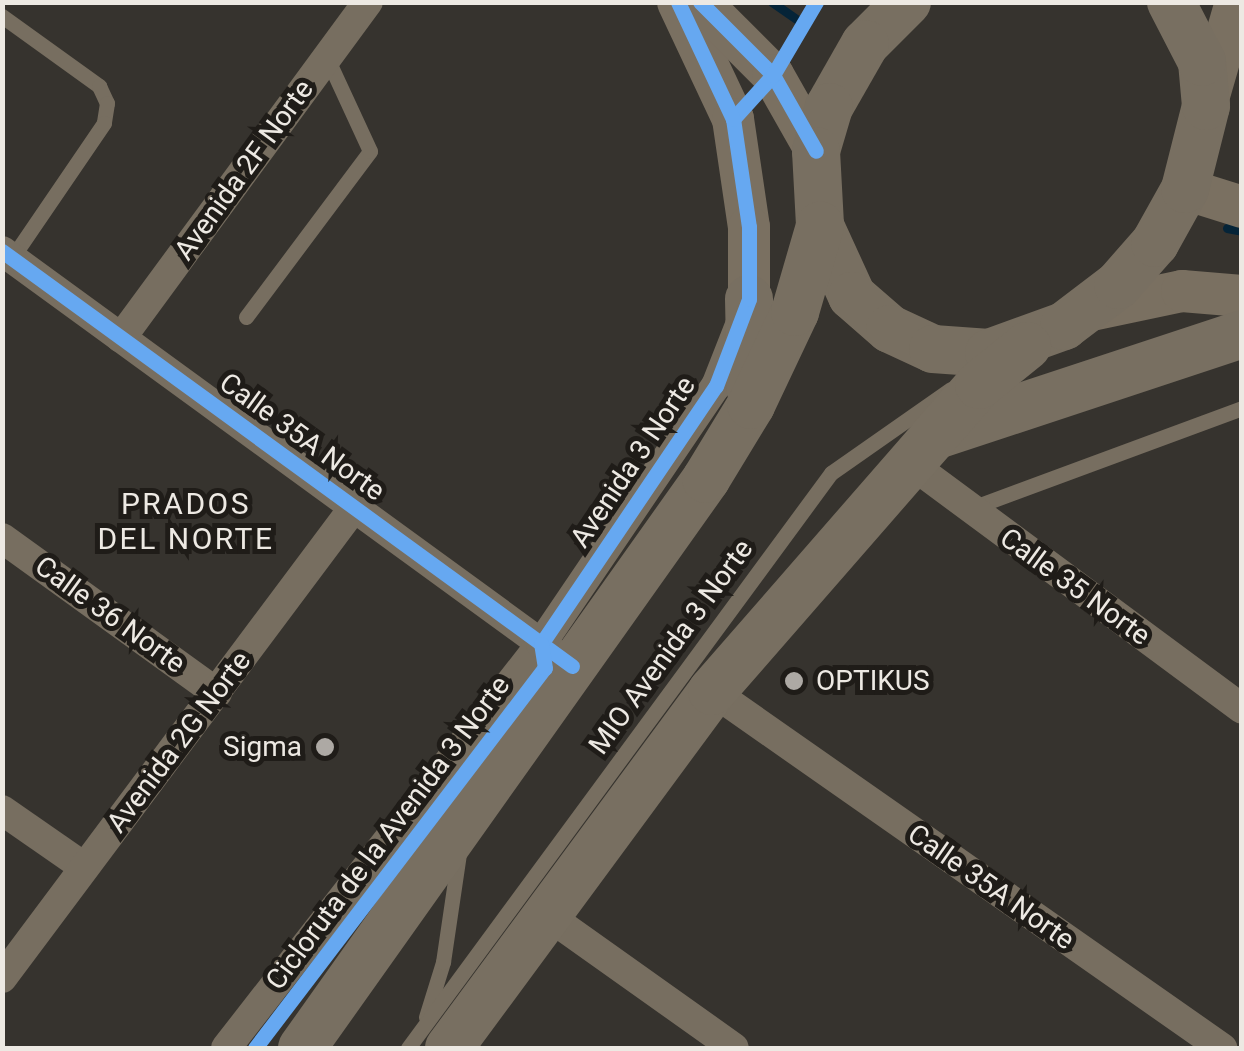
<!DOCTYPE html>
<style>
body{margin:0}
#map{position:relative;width:1244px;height:1051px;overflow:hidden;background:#36332e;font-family:Roboto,sans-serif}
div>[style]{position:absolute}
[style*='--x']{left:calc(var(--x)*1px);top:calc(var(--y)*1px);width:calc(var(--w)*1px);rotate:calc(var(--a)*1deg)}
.stream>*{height:9px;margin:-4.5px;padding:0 4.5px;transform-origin:4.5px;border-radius:4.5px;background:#052438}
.lane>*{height:15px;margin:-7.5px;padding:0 7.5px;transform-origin:7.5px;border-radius:7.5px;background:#776e60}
.street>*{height:30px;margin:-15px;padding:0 15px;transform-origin:15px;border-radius:15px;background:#776e60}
.secondary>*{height:42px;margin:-21px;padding:0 21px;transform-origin:21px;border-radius:21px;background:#7a7061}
.primary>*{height:48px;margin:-24px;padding:0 24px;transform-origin:24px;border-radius:24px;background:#786f61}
.cycleway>*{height:15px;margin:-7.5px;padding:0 7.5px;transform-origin:7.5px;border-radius:7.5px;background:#66a8f1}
.dots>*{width:28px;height:28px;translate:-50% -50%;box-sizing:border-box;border:5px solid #1f1c18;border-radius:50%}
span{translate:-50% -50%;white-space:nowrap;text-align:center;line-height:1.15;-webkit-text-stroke:10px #1f1c18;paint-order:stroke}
.street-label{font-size:28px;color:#ede9e3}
.poi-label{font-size:28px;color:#ede9e3}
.left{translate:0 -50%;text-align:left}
.right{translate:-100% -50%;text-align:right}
.neighbourhood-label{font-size:30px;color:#ede9e3;letter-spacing:2.5px}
.frame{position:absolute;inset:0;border:5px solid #ede9e3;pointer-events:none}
</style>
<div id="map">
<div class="stream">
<i style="--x:772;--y:2;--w:32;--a:35"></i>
<i style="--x:1227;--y:228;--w:15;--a:11"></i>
</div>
<div class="lane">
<i style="--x:2;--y:16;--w:120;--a:35.8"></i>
<i style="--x:99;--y:86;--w:19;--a:65"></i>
<i style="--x:107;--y:103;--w:20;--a:99"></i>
<i style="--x:104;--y:123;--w:163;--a:124.3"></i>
<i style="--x:246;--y:317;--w:207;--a:-53.2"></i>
<i style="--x:370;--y:151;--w:102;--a:-114.8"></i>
<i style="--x:969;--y:509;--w:291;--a:-20.3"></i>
<i style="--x:426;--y:1017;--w:58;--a:-72.8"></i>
<i style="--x:443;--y:962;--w:109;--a:-81.6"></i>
<i style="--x:408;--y:1048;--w:714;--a:-53.66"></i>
<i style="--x:831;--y:473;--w:146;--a:-35"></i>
</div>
<div class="street">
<i style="--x:2;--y:251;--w:683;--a:36.06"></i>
<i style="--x:121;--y:338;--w:417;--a:-53.7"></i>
<i style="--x:910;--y:463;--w:413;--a:36.5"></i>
<i style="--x:2;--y:538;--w:265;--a:35.8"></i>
<i style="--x:712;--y:691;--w:623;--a:34.99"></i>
<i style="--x:2;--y:810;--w:100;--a:34.8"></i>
<i style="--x:547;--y:915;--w:229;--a:35.4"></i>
<i style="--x:2;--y:978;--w:589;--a:-53.21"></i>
<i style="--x:226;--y:1048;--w:512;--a:-52.06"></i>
<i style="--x:541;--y:644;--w:312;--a:-55.9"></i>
<i style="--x:716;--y:386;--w:66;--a:-68.5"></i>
</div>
<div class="secondary">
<i style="--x:678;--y:2;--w:129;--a:64.8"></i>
<i style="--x:733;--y:119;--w:109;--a:81.6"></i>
<i style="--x:749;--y:227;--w:72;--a:90"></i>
<i style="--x:700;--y:2;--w:103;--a:45"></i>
<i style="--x:773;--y:75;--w:87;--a:60.5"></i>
<i style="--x:1206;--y:106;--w:108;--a:-73.9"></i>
<i style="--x:1185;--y:189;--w:60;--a:17.5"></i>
<i style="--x:1087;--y:311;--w:97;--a:-11.9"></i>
<i style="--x:1182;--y:291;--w:60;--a:4.8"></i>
</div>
<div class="primary">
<i style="--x:907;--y:2;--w:59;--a:135"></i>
<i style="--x:865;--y:44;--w:73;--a:119.7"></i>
<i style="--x:829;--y:107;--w:46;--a:106.5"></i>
<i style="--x:816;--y:151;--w:75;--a:86.9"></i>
<i style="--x:820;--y:226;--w:77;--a:65.4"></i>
<i style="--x:852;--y:296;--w:50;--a:41"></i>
<i style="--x:890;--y:329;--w:47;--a:24.9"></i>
<i style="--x:933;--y:349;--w:56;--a:4.1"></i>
<i style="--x:989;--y:353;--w:80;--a:-19.8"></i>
<i style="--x:1064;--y:326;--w:68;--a:-37.2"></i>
<i style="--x:1118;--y:285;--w:56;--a:-48.6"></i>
<i style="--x:1155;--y:243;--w:62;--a:-60.9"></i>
<i style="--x:1185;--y:189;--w:86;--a:-75.8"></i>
<i style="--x:1206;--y:106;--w:44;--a:-95.2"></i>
<i style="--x:1202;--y:62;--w:68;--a:-117.3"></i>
<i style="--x:749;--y:299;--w:92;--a:88.8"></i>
<i style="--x:937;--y:435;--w:321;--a:-18.3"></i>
<i style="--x:302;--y:1048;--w:698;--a:-54.62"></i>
<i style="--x:706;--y:479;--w:87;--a:-58.7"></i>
<i style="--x:751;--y:405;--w:103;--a:-64.7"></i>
<i style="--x:795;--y:312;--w:90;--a:-73.8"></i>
<i style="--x:449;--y:1048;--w:443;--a:-53.6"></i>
<i style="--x:712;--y:691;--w:406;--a:-48.9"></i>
<i style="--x:979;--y:385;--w:62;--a:-39.1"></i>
</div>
<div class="cycleway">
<i style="--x:700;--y:2;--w:103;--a:45"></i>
<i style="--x:773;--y:75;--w:87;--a:60.5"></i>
<i style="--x:733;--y:119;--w:59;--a:-47.7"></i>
<i style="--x:773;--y:75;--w:85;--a:-59.5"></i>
<i style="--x:2;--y:251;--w:705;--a:36.06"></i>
<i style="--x:541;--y:644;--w:312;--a:-55.9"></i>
<i style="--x:716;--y:386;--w:93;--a:-69.2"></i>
<i style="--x:749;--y:299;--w:72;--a:-90"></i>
<i style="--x:749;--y:227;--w:109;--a:-98.4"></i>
<i style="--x:733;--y:119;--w:129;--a:-115.2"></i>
<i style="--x:255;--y:1048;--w:478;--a:-52.7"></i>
<i style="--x:545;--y:668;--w:24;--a:-99"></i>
</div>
<div class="dots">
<i style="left:794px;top:681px;background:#ada9a4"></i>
<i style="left:325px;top:747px;background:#ada9a4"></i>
</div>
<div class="street-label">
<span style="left:244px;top:170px;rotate:-54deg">Avenida 2F Norte</span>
<span style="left:302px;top:437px;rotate:36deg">Calle 35A Norte</span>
<span style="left:633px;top:462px;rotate:-56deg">Avenida 3 Norte</span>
<span style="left:1075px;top:587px;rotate:36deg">Calle 35 Norte</span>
<span style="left:110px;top:615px;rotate:36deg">Calle 36 Norte</span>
<span style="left:671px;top:647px;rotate:-54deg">MIO Avenida 3 Norte</span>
<span style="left:179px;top:742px;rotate:-53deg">Avenida 2G Norte</span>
<span style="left:388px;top:833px;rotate:-53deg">Cicloruta de la Avenida 3 Norte</span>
<span style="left:991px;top:887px;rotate:35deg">Calle 35A Norte</span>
</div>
<div class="poi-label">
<span class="left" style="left:816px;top:681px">OPTIKUS</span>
<span class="right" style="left:302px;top:747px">Sigma</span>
</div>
<div class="neighbourhood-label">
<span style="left:186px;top:521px">PRADOS<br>DEL NORTE</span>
</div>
<div class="frame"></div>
</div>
